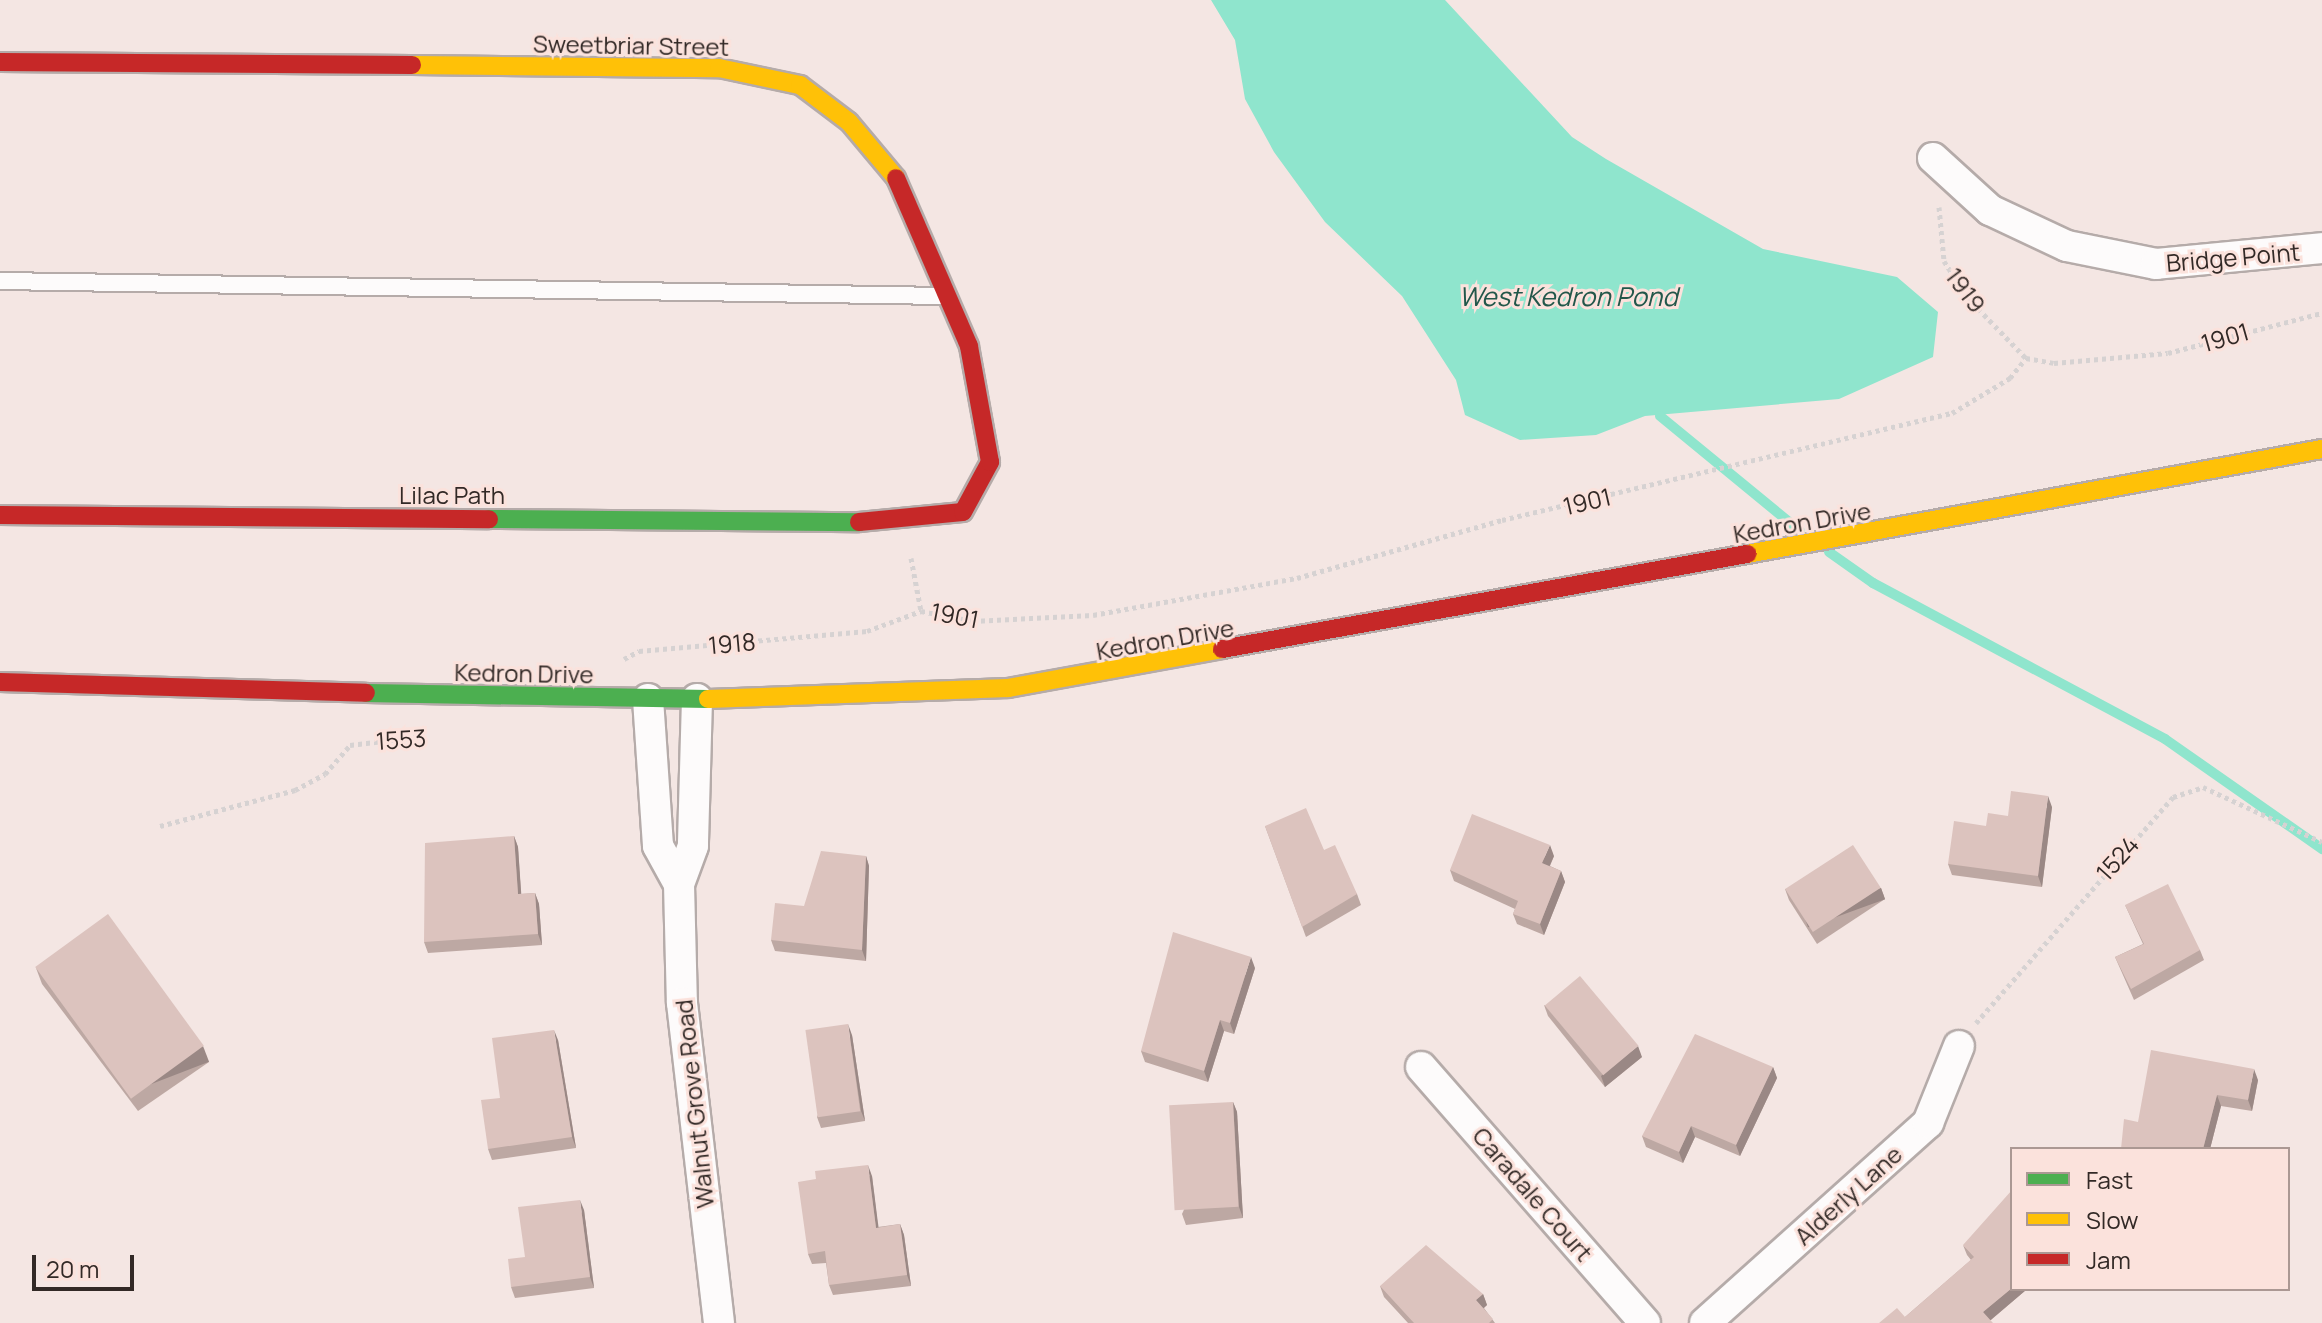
<!DOCTYPE html>
<style>
body{margin:0}
#map{position:relative;width:2322px;height:1323px;overflow:hidden;background:#f4e6e3;font-family:Manrope,sans-serif}
div>[style]{position:absolute}
[style*='--x']{left:calc(var(--x)*1px);top:calc(var(--y)*1px);width:calc(var(--w)*1px);rotate:calc(var(--a)*1deg)}
.water>*{inset:0;background:#8fe5cd}
.stream>*{height:10px;margin:-5px;padding:0 5px;transform-origin:5px;border-radius:5px;background:#8fe5cd}
.path>*{height:5px;margin-top:-2.5px;transform-origin:0;background:repeating-linear-gradient(90deg,#d6d2d2 0 4px,transparent 0 8px)}
.roads{filter:drop-shadow(2px 0 #b5aba9) drop-shadow(-2px 0 #b5aba9) drop-shadow(0 2px #b5aba9) drop-shadow(0 -2px #b5aba9)}
.lane>*{height:16px;margin:-8px;padding:0 8px;transform-origin:8px;border-radius:8px;background:#fdfbfb}
.street>*{height:30px;margin:-15px;padding:0 15px;transform-origin:15px;border-radius:15px;background:#fdfbfb}
.fast>*{height:18px;margin:-9px;padding:0 9px;transform-origin:9px;border-radius:9px;background:#4caf50}
.slow>*{height:18px;margin:-9px;padding:0 9px;transform-origin:9px;border-radius:9px;background:#ffc107}
.jam>*{height:18px;margin:-9px;padding:0 9px;transform-origin:9px;border-radius:9px;background:#c62828}
.wall>*{inset:0;background:#bda8a3}
.shaded-wall>*{inset:0;background:#9a8885;transform-origin:0 0}
.building>*{inset:0;background:#dcc3be;transform-origin:0 0}
span{translate:-50% -50%;white-space:nowrap;text-align:center;line-height:1.15;-webkit-text-stroke:6px #fbe2dc;paint-order:stroke}
.street-label{font-size:24px;color:#322926}
.water-label{font-size:26px;color:#22574a;font-style:italic}
.legend{position:absolute;left:2010px;top:1147px;width:280px;height:144px;box-sizing:border-box;background:#fbe2dc;border:2px solid #ab9893;margin:0;padding:10px 14px;list-style:none;font-size:24px;color:#322926}
.legend li{display:flex;align-items:center;gap:16px;height:40px}
.legend b{width:40px;border:2px solid #ab9893}
.scale{position:absolute;left:32px;top:1255px;width:102px;height:36px;box-sizing:border-box;border:4px solid #322926;border-top:0;padding-left:10px;font-size:24px;line-height:28px;white-space:nowrap;color:#322926;-webkit-text-stroke:6px #fbe2dc;paint-order:stroke}
</style>
<div id="map">
<div class="water">
<i style="clip-path:polygon(1211px 0,1445px 0,1572px 137px,1606px 159px,1763px 249px,1897px 277px,1938px 312px,1933px 357px,1839px 399px,1645px 416px,1596px 435px,1520px 440px,1465px 415px,1456px 380px,1402px 296px,1325px 222px,1274px 152px,1245px 99px,1235px 40px)"></i>
</div>
<div class="stream">
<i style="--x:1660;--y:416;--w:181;--a:39.4"></i>
<i style="--x:1829;--y:552;--w:54;--a:35.2"></i>
<i style="--x:1873;--y:583;--w:331;--a:28.1"></i>
<i style="--x:2165;--y:739;--w:192;--a:35"></i>
</div>
<div class="path">
<i style="--x:1939;--y:207;--w:54;--a:84.7"></i>
<i style="--x:1944;--y:261;--w:43;--a:57.4"></i>
<i style="--x:1967;--y:297;--w:85;--a:46"></i>
<i style="--x:911;--y:558;--w:54;--a:79.3"></i>
<i style="--x:921;--y:611;--w:53;--a:10.9"></i>
<i style="--x:973;--y:621;--w:120;--a:-2.9"></i>
<i style="--x:1093;--y:615;--w:207;--a:-10.3"></i>
<i style="--x:1297;--y:578;--w:213;--a:-15.8"></i>
<i style="--x:1502;--y:520;--w:463;--a:-13.4"></i>
<i style="--x:1952;--y:413;--w:68;--a:-31.1"></i>
<i style="--x:2010;--y:378;--w:26;--a:-51"></i>
<i style="--x:2026;--y:358;--w:28;--a:10"></i>
<i style="--x:2054;--y:363;--w:114;--a:-5"></i>
<i style="--x:2168;--y:353;--w:159;--a:-14.6"></i>
<i style="--x:624;--y:659;--w:17;--a:-28"></i>
<i style="--x:639;--y:651;--w:229;--a:-5"></i>
<i style="--x:867;--y:631;--w:58;--a:-20.3"></i>
<i style="--x:160;--y:826;--w:140;--a:-14.9"></i>
<i style="--x:295;--y:790;--w:34;--a:-28"></i>
<i style="--x:325;--y:774;--w:38;--a:-49"></i>
<i style="--x:350;--y:745;--w:67;--a:-6.8"></i>
<i style="--x:1976;--y:1023;--w:300;--a:-48.9"></i>
<i style="--x:2173;--y:797;--w:32;--a:-18"></i>
<i style="--x:2203;--y:787;--w:131;--a:24.8"></i>
</div>
<div class="roads">
<div class="lane">
<i style="--x:0;--y:281;--w:946;--a:0.91"></i>
</div>
<div class="street">
<i style="--x:1933;--y:158;--w:77;--a:42.4"></i>
<i style="--x:1990;--y:210;--w:85;--a:25.1"></i>
<i style="--x:2067;--y:246;--w:91;--a:11.4"></i>
<i style="--x:2156;--y:264;--w:167;--a:-5.5"></i>
<i style="--x:648;--y:699;--w:147;--a:86.1"></i>
<i style="--x:658;--y:846;--w:43;--a:61.1"></i>
<i style="--x:697;--y:699;--w:147;--a:91.6"></i>
<i style="--x:693;--y:846;--w:40;--a:110.2"></i>
<i style="--x:679;--y:884;--w:119;--a:88.6"></i>
<i style="--x:682;--y:1003;--w:322;--a:83.4"></i>
<i style="--x:1421;--y:1067;--w:340;--a:48.8"></i>
<i style="--x:1705;--y:1323;--w:300;--a:-41.9"></i>
<i style="--x:1928;--y:1123;--w:83;--a:-68.1"></i>
</div>
<div class="fast">
<i style="--x:489;--y:519;--w:370;--a:0.5"></i>
<i style="--x:366;--y:693;--w:342;--a:1"></i>
</div>
<div class="slow">
<i style="--x:412;--y:65;--w:307;--a:0.6"></i>
<i style="--x:719;--y:68;--w:83;--a:11.9"></i>
<i style="--x:800;--y:85;--w:61;--a:37.1"></i>
<i style="--x:849;--y:122;--w:73;--a:50"></i>
<i style="--x:1747;--y:554;--w:585;--a:-10.35"></i>
<i style="--x:708;--y:699;--w:300;--a:-2.1"></i>
<i style="--x:1008;--y:688;--w:218;--a:-10.3"></i>
</div>
<div class="jam">
<i style="--x:0;--y:62;--w:412;--a:0.4"></i>
<i style="--x:0;--y:515;--w:489;--a:0.5"></i>
<i style="--x:859;--y:522;--w:104;--a:-5.5"></i>
<i style="--x:963;--y:512;--w:57;--a:-61.6"></i>
<i style="--x:990;--y:462;--w:118;--a:-100.3"></i>
<i style="--x:969;--y:346;--w:183;--a:-113.5"></i>
<i style="--x:1222;--y:649;--w:534;--a:-10.26"></i>
<i style="--x:0;--y:682;--w:366;--a:1.7"></i>
</div>
</div>
<div class="wall">
<i style="clip-path:polygon(2052px 807px,2042px 887px,1952px 875px,1948px 864px,1986px 826px,2008px 816px)"></i>
<i style="clip-path:polygon(1265px 826px,1324px 850px,1357px 894px,1361px 905px,1306px 937px)"></i>
<i style="clip-path:polygon(514px 836px,518px 847px,521px 894px,535px 893px,539px 904px,542px 945px,428px 953px,424px 942px)"></i>
<i style="clip-path:polygon(866px 856px,869px 866px,866px 961px,775px 951px,771px 940px)"></i>
<i style="clip-path:polygon(1554px 856px,1550px 866px,1561px 871px,1565px 882px,1544px 935px,1517px 924px,1513px 914px,1515px 909px,1454px 881px,1450px 870px)"></i>
<i style="clip-path:polygon(1881px 888px,1885px 899px,1817px 944px,1789px 900px,1785px 889px)"></i>
<i style="clip-path:polygon(2125px 905px,2200px 950px,2204px 960px,2134px 1000px,2115px 957px,2143px 944px)"></i>
<i style="clip-path:polygon(36px 968px,209px 1062px,138px 1111px,42px 984px)"></i>
<i style="clip-path:polygon(1255px 968px,1234px 1034px,1224px 1031px,1208px 1082px,1145px 1062px,1141px 1051px)"></i>
<i style="clip-path:polygon(1544px 1005px,1642px 1057px,1605px 1087px,1548px 1016px)"></i>
<i style="clip-path:polygon(852px 1035px,865px 1121px,821px 1128px,817px 1117px)"></i>
<i style="clip-path:polygon(558px 1040px,576px 1148px,492px 1160px,488px 1149px,500px 1098px)"></i>
<i style="clip-path:polygon(1773px 1067px,1777px 1078px,1740px 1156px,1695px 1137px,1683px 1163px,1646px 1147px,1642px 1136px)"></i>
<i style="clip-path:polygon(2258px 1080px,2252px 1111px,2221px 1106px,2210px 1149px,2121px 1149px,2138px 1122px)"></i>
<i style="clip-path:polygon(1233px 1102px,1237px 1112px,1243px 1218px,1186px 1225px,1182px 1214px)"></i>
<i style="clip-path:polygon(872px 1176px,878px 1227px,900px 1224px,904px 1235px,911px 1286px,833px 1295px,829px 1285px,826px 1263px,812px 1264px,808px 1254px,816px 1179px)"></i>
<i style="clip-path:polygon(584px 1210px,594px 1288px,515px 1298px,511px 1287px)"></i>
<i style="clip-path:polygon(1963px 1245px,2012px 1289px,2026px 1290px,1991px 1320px,1905px 1317px,1971px 1260px,1967px 1255px)"></i>
<i style="clip-path:polygon(1380px 1286px,1483px 1294px,1487px 1305px,1484px 1308px,1495px 1323px,1408px 1323px,1384px 1297px)"></i>
</div>
<div class="shaded-wall">
<i style="clip-path:polygon(2048px 796px,2052px 807px,2042px 887px,2038px 876px)"></i>
<i style="clip-path:polygon(514px 836px,518px 847px,522px 905px,518px 894px)"></i>
<i style="clip-path:polygon(1550px 845px,1554px 856px,1546px 874px,1542px 863px)"></i>
<i style="clip-path:polygon(866px 856px,869px 866px,866px 961px,862px 950px)"></i>
<i style="clip-path:polygon(1561px 871px,1565px 882px,1544px 935px,1540px 924px)"></i>
<i style="left:1881px;top:888px;width:12px;height:82px;rotate:70deg"></i>
<i style="clip-path:polygon(535px 893px,539px 904px,542px 945px,538px 934px)"></i>
<i style="clip-path:polygon(1251px 957px,1255px 968px,1234px 1034px,1230px 1023px)"></i>
<i style="clip-path:polygon(1220px 1020px,1224px 1031px,1208px 1082px,1204px 1071px)"></i>
<i style="clip-path:polygon(848px 1024px,852px 1035px,865px 1121px,861px 1111px)"></i>
<i style="clip-path:polygon(554px 1030px,558px 1040px,576px 1148px,572px 1137px)"></i>
<i style="left:203px;top:1046px;width:17px;height:86px;rotate:69deg"></i>
<i style="clip-path:polygon(1638px 1046px,1642px 1057px,1605px 1087px,1601px 1076px)"></i>
<i style="clip-path:polygon(1773px 1067px,1777px 1078px,1740px 1156px,1736px 1145px)"></i>
<i style="clip-path:polygon(2254px 1069px,2258px 1080px,2252px 1111px,2248px 1100px)"></i>
<i style="clip-path:polygon(2217px 1095px,2221px 1106px,2210px 1149px,2203px 1149px)"></i>
<i style="clip-path:polygon(1233px 1102px,1237px 1112px,1243px 1218px,1239px 1207px)"></i>
<i style="clip-path:polygon(1691px 1126px,1695px 1137px,1683px 1163px,1679px 1152px)"></i>
<i style="clip-path:polygon(868px 1165px,872px 1176px,880px 1239px,876px 1228px)"></i>
<i style="clip-path:polygon(580px 1200px,584px 1210px,594px 1288px,590px 1277px)"></i>
<i style="clip-path:polygon(900px 1224px,904px 1235px,911px 1286px,907px 1275px)"></i>
<i style="clip-path:polygon(2012px 1288px,2012px 1289px,2026px 1290px,1987px 1323px,1983px 1312px)"></i>
<i style="clip-path:polygon(1483px 1294px,1487px 1305px,1480px 1311px,1476px 1300px)"></i>
</div>
<div class="building">
<i style="clip-path:polygon(2011px 791px,2048px 796px,2038px 876px,1948px 864px,1954px 821px,1986px 826px,1988px 813px,2008px 816px)"></i>
<i style="clip-path:polygon(1306px 808px,1324px 850px,1335px 845px,1357px 894px,1302px 927px,1265px 826px)"></i>
<i style="clip-path:polygon(1472px 814px,1550px 845px,1542px 863px,1561px 871px,1540px 924px,1513px 914px,1518px 901px,1450px 870px)"></i>
<i style="clip-path:polygon(514px 836px,518px 894px,535px 893px,538px 934px,424px 942px,425px 843px)"></i>
<i style="left:1853px;top:845px;width:51px;height:81px;rotate:57deg"></i>
<i style="clip-path:polygon(821px 851px,866px 856px,862px 950px,771px 940px,775px 903px,804px 906px)"></i>
<i style="clip-path:polygon(2168px 884px,2200px 950px,2131px 989px,2115px 957px,2144px 944px,2125px 905px)"></i>
<i style="left:108px;top:914px;width:163px;height:90px;rotate:54deg"></i>
<i style="clip-path:polygon(1173px 932px,1251px 957px,1230px 1023px,1220px 1020px,1204px 1071px,1141px 1051px)"></i>
<i style="left:1580px;top:976px;width:91px;height:46px;rotate:50deg"></i>
<i style="left:848px;top:1024px;width:88px;height:43px;rotate:82deg"></i>
<i style="clip-path:polygon(554px 1030px,572px 1137px,488px 1149px,481px 1100px,500px 1098px,492px 1038px)"></i>
<i style="clip-path:polygon(1695px 1034px,1773px 1067px,1736px 1145px,1691px 1126px,1679px 1152px,1642px 1136px)"></i>
<i style="clip-path:polygon(2151px 1050px,2254px 1069px,2248px 1100px,2217px 1095px,2203px 1149px,2121px 1149px,2124px 1119px,2138px 1122px)"></i>
<i style="left:1233px;top:1102px;width:105px;height:64px;rotate:87deg"></i>
<i style="clip-path:polygon(868px 1165px,876px 1228px,900px 1224px,907px 1275px,829px 1285px,825px 1251px,808px 1254px,798px 1182px,816px 1179px,815px 1171px)"></i>
<i style="clip-path:polygon(2012px 1190px,2012px 1288px,1983px 1312px,1993px 1323px,1879px 1323px,1897px 1308px,1905px 1317px,1974px 1257px,1963px 1245px)"></i>
<i style="clip-path:polygon(580px 1200px,590px 1277px,511px 1287px,508px 1259px,525px 1257px,518px 1207px)"></i>
<i style="clip-path:polygon(1426px 1245px,1483px 1294px,1476px 1300px,1493px 1319px,1489px 1323px,1414px 1323px,1380px 1286px)"></i>
</div>
<div class="street-label">
<span style="left:631px;top:45px;rotate:1deg">Sweetbriar Street</span>
<span style="left:2233px;top:257px;rotate:-5deg">Bridge Point</span>
<span style="left:1966px;top:290px;rotate:53deg">1919</span>
<span style="left:2225px;top:337px;rotate:-16deg">1901</span>
<span style="left:452px;top:495px">Lilac Path</span>
<span style="left:1587px;top:501px;rotate:-13deg">1901</span>
<span style="left:1802px;top:522px;rotate:-10deg">Kedron Drive</span>
<span style="left:955px;top:615px;rotate:11deg">1901</span>
<span style="left:1165px;top:639px;rotate:-10deg">Kedron Drive</span>
<span style="left:732px;top:643px;rotate:-5deg">1918</span>
<span style="left:524px;top:673px;rotate:1deg">Kedron Drive</span>
<span style="left:401px;top:739px;rotate:-4deg">1553</span>
<span style="left:2117px;top:858px;rotate:-48deg">1524</span>
<span style="left:694px;top:1104px;rotate:-96deg">Walnut Grove Road</span>
<span style="left:1533px;top:1194px;rotate:49deg">Caradale Court</span>
<span style="left:1848px;top:1195px;rotate:-42deg">Alderly Lane</span>
</div>
<div class="water-label">
<span style="left:1568px;top:297px">West Kedron Pond</span>
</div>
<ul class="legend">
<li><b style="height:10px;background:#4caf50"></b>Fast</li>
<li><b style="height:10px;background:#ffc107"></b>Slow</li>
<li><b style="height:10px;background:#c62828"></b>Jam</li>
</ul>
<div class="scale">20 m</div>
</div>
